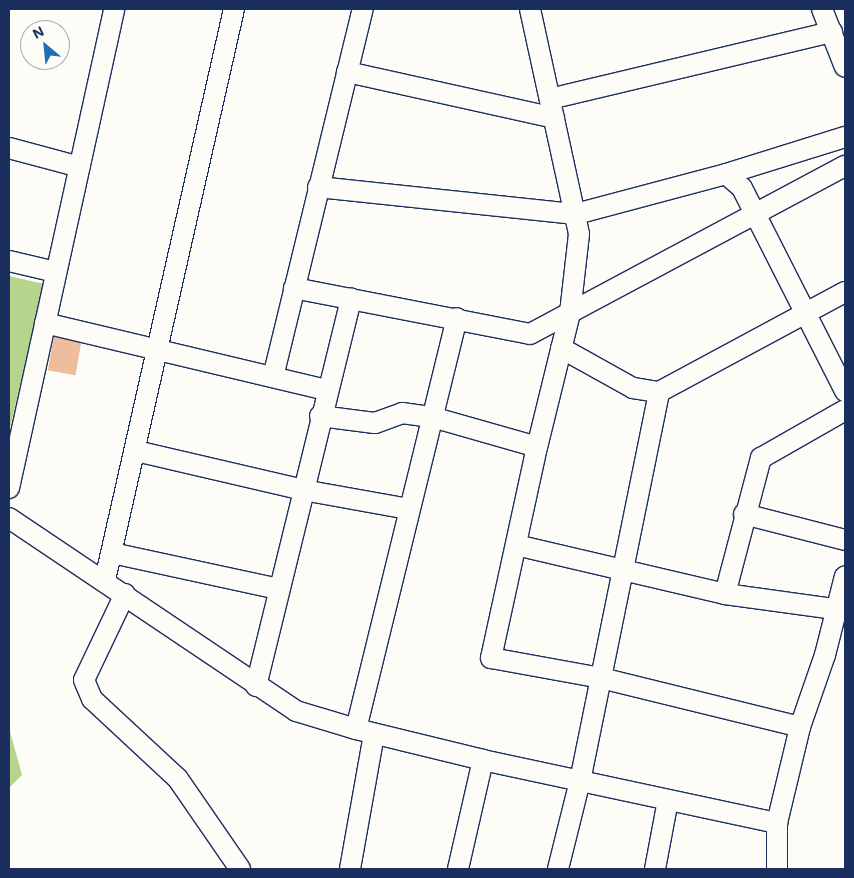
<!DOCTYPE html>
<style>
body{margin:0}
#map{position:relative;width:854px;height:878px;overflow:hidden;background:#fdfcf7;font-family:Mali,sans-serif}
div>[style]{position:absolute}
[style*='--x']{left:calc(var(--x)*1px);top:calc(var(--y)*1px);width:calc(var(--w)*1px);rotate:calc(var(--a)*1deg)}
.green>*{inset:0;background:#b7d48c}
.building>*{inset:0;background:#edbd9d;transform-origin:0 0}
.roads{filter:drop-shadow(1px 0 #1b2f5e) drop-shadow(-1px 0 #1b2f5e) drop-shadow(0 1px #1b2f5e) drop-shadow(0 -1px #1b2f5e)}
.minor>*{height:20px;margin:-10px;padding:0 10px;transform-origin:10px;border-radius:10px;background:#fdfcf7}
span{translate:-50% -50%;white-space:nowrap;text-align:center;line-height:1.15;-webkit-text-stroke:4px #fdfcf7;paint-order:stroke}
.frame{position:absolute;inset:0;border:10px solid #1b2f5e;pointer-events:none}
.north{position:absolute;left:20px;top:20px;width:50px;height:50px;box-sizing:border-box;background:#fdfcf7;border:1px solid #a3aaba;border-radius:50%;rotate:332deg;font-size:14px;font-weight:700;line-height:20px;text-align:center;color:#1b2f5e}
.north::after{content:'';display:block;margin:auto;width:18px;height:22px;background:#1f6fb2;clip-path:polygon(50% 0,100% 100%,50% 72%,0 100%)}
</style>
<div id="map">
<div class="green">
<i style="clip-path:polygon(9px 276px,44px 284px,9px 432px)"></i>
<i style="clip-path:polygon(9px 728px,22px 775px,9px 788px)"></i>
</div>
<div class="building">
<i style="left:55px;top:330px;width:28px;height:41px;rotate:10deg"></i>
</div>
<div class="roads">
<div class="minor">
<i style="--x:530;--y:9;--w:230;--a:77.7"></i>
<i style="--x:579;--y:234;--w:80;--a:96.5"></i>
<i style="--x:570;--y:313;--w:138;--a:103.8"></i>
<i style="--x:537;--y:447;--w:216;--a:102.3"></i>
<i style="--x:491;--y:658;--w:112;--a:10.3"></i>
<i style="--x:601;--y:678;--w:205;--a:13.8"></i>
<i style="--x:822;--y:9;--w:62;--a:68.4"></i>
<i style="--x:347;--y:72;--w:212;--a:12.5"></i>
<i style="--x:550;--y:99;--w:290;--a:-13.4"></i>
<i style="--x:9;--y:148;--w:73;--a:15"></i>
<i style="--x:726;--y:174;--w:21;--a:41"></i>
<i style="--x:742;--y:188;--w:228;--a:63.1"></i>
<i style="--x:318;--y:187;--w:259;--a:6"></i>
<i style="--x:576;--y:214;--w:155;--a:-14.9"></i>
<i style="--x:726;--y:174;--w:125;--a:-17.3"></i>
<i style="--x:9;--y:261;--w:48;--a:13.2"></i>
<i style="--x:294;--y:288;--w:240;--a:11"></i>
<i style="--x:530;--y:334;--w:357;--a:-28.1"></i>
<i style="--x:45;--y:323;--w:289;--a:13.4"></i>
<i style="--x:561;--y:348;--w:82;--a:29.1"></i>
<i style="--x:633;--y:388;--w:26;--a:9"></i>
<i style="--x:659;--y:392;--w:211;--a:-28.3"></i>
<i style="--x:273;--y:377;--w:379;--a:-76.3"></i>
<i style="--x:320;--y:416;--w:55;--a:7.3"></i>
<i style="--x:375;--y:423;--w:29;--a:-20"></i>
<i style="--x:402;--y:413;--w:30;--a:8"></i>
<i style="--x:432;--y:417;--w:109;--a:15.9"></i>
<i style="--x:136;--y:451;--w:171;--a:13.1"></i>
<i style="--x:303;--y:490;--w:108;--a:10.2"></i>
<i style="--x:9;--y:488;--w:490;--a:-77.6"></i>
<i style="--x:744;--y:514;--w:104;--a:14.4"></i>
<i style="--x:9;--y:518;--w:346;--a:33.9"></i>
<i style="--x:296;--y:711;--w:63;--a:16.7"></i>
<i style="--x:356;--y:729;--w:131;--a:13.7"></i>
<i style="--x:483;--y:760;--w:301;--a:12.1"></i>
<i style="--x:516;--y:545;--w:215;--a:13.2"></i>
<i style="--x:725;--y:594;--w:111;--a:7.8"></i>
<i style="--x:112;--y:553;--w:171;--a:12.2"></i>
<i style="--x:105;--y:580;--w:585;--a:-77.27"></i>
<i style="--x:125;--y:594;--w:95;--a:115.5"></i>
<i style="--x:84;--y:680;--w:21;--a:67"></i>
<i style="--x:92;--y:699;--w:117;--a:42.9"></i>
<i style="--x:178;--y:779;--w:109;--a:55.4"></i>
<i style="--x:725;--y:594;--w:141;--a:-75.2"></i>
<i style="--x:761;--y:458;--w:97;--a:-29.7"></i>
<i style="--x:256;--y:686;--w:399;--a:-76.2"></i>
<i style="--x:356;--y:729;--w:423;--a:-76.2"></i>
<i style="--x:350;--y:869;--w:137;--a:-79.9"></i>
<i style="--x:458;--y:869;--w:112;--a:-77.1"></i>
<i style="--x:558;--y:869;--w:91;--a:-76"></i>
<i style="--x:580;--y:781;--w:397;--a:-78.5"></i>
<i style="--x:655;--y:869;--w:70;--a:-79.3"></i>
<i style="--x:777;--y:869;--w:46;--a:-90"></i>
<i style="--x:777;--y:823;--w:99;--a:-76.5"></i>
<i style="--x:800;--y:727;--w:76;--a:-70.9"></i>
<i style="--x:825;--y:655;--w:81;--a:-75.8"></i>
</div>
</div>
<div class="frame"></div>
<div class="north">N</div>
</div>
